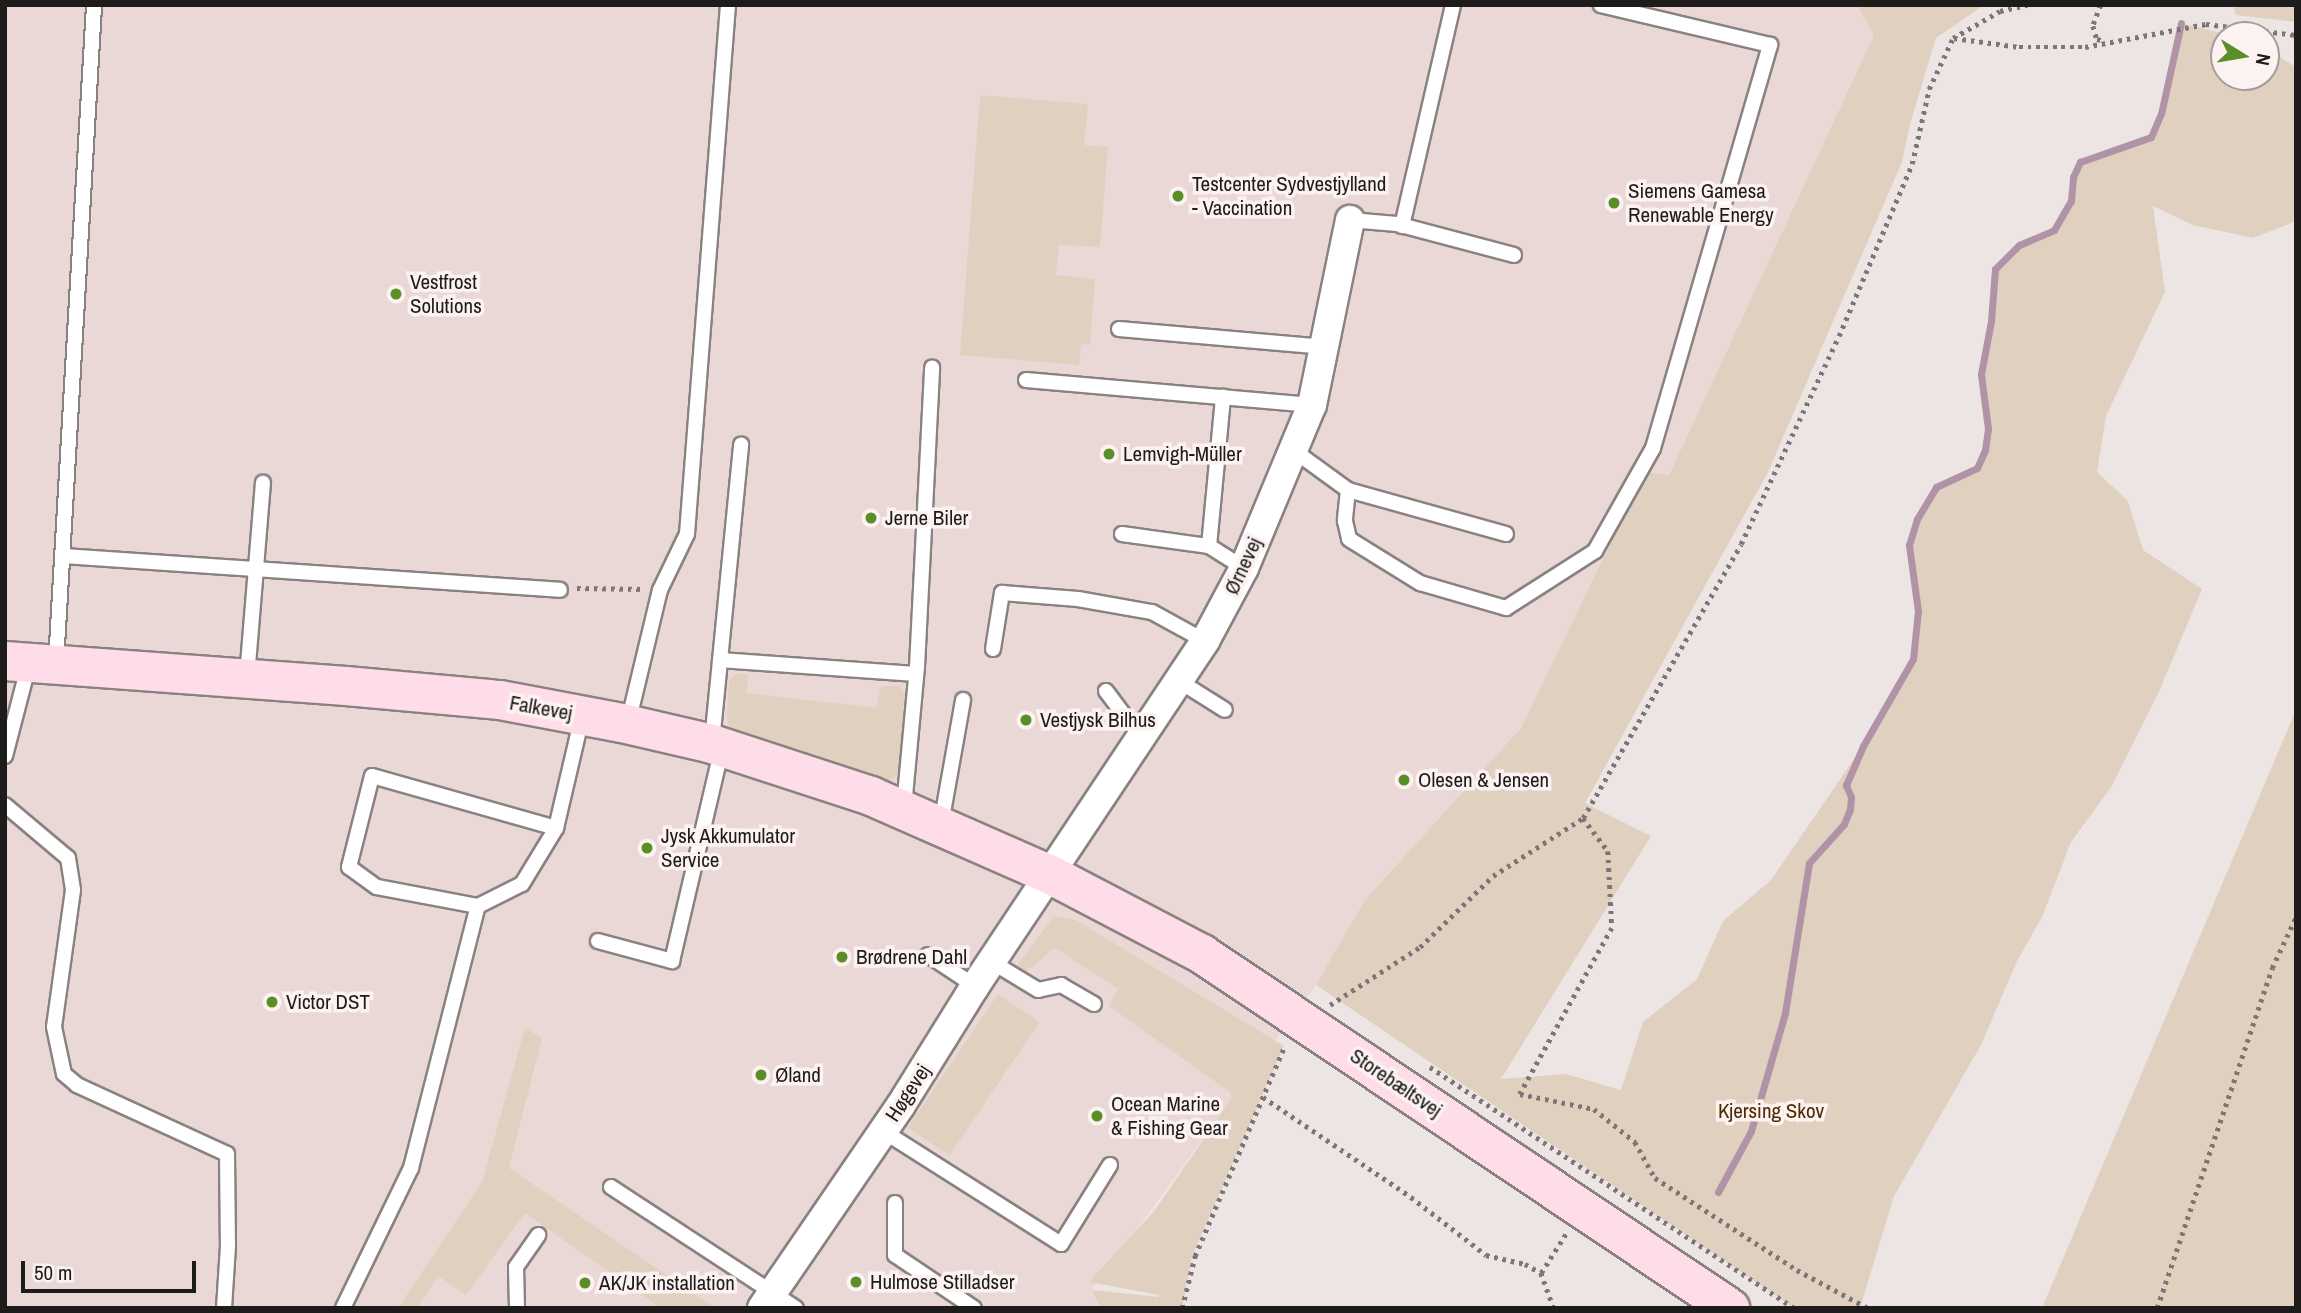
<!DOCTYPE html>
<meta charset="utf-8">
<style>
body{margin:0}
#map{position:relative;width:2301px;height:1313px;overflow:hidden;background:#ede5e4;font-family:"Archivo Narrow",sans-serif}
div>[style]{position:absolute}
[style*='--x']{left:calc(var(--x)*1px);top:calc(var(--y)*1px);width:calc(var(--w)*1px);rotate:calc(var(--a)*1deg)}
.built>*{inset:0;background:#ead8d7}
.green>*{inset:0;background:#e0d0c0;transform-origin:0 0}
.stream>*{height:7px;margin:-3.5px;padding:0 3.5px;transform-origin:3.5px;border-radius:3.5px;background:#b193a7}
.path>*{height:4.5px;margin-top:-2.25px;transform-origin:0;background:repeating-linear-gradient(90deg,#7c7776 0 3.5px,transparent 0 8.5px)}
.roads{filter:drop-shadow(2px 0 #8a8281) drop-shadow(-2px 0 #8a8281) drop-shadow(0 2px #8a8281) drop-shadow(0 -2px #8a8281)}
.lane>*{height:14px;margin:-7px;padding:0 7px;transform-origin:7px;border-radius:7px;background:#fff}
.street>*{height:28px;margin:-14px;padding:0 14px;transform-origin:14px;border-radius:14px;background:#fff}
.secondary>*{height:38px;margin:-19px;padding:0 19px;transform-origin:19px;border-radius:19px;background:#fedde8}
.dots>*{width:19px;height:19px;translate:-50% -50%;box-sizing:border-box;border:4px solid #fbf2f1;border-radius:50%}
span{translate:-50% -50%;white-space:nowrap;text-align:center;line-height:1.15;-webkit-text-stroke:7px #fbf2f1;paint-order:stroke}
.poi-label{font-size:21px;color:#1e1b1b}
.left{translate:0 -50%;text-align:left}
.street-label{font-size:21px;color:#1e1b1b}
.park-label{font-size:21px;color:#4e2b00}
.frame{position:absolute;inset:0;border:7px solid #1e1b1b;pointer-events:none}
.north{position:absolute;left:2210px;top:21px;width:70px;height:70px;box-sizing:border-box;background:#fbf2f1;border:2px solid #a39c9b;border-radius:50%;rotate:101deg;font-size:19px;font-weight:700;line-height:28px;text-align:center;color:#1e1b1b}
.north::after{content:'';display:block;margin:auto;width:24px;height:32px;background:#5b8e27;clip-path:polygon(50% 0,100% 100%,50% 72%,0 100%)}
.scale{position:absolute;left:21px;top:1261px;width:175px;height:32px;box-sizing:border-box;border:4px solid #1e1b1b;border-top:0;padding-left:9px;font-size:21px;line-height:24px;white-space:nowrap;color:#1e1b1b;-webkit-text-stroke:5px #fbf2f1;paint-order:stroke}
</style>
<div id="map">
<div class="built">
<i style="clip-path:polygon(5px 5px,1857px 5px,1874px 35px,1669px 475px,1645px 472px,1521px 728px,1316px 985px,1092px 1290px,1100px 1308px,5px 1308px)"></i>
</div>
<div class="green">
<i style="clip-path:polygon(1857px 5px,1984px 5px,1936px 38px,1910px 124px,1902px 162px,1768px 472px,1585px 803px,1651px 836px,1501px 1079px,1566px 1074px,1621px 1090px,1643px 1022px,1697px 979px,1723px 921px,1771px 880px,1863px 746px,1913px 659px,1918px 611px,1909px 545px,1917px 519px,1936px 487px,1977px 468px,1985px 450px,1988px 429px,1981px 374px,1991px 321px,1995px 269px,2019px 245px,2054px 230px,2071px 201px,2073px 177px,2080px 162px,2151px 137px,2161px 114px,2181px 23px,2229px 35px,2224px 35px,2224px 77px,2266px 77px,2266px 48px,2296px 67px,2296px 221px,2253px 238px,2193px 225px,2153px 206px,2165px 292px,2106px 416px,2097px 472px,2128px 501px,2143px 550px,2202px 589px,2158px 694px,2112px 786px,2071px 842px,2042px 917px,2017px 961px,1981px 1045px,1894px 1196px,1860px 1308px,1794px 1308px,1316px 985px,1365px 900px,1521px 728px,1645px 472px,1669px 475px,1874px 35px)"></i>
<i style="clip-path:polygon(2233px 5px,2296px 5px,2296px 22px,2236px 15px)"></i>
<i style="clip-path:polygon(980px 95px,1088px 104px,1084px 145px,1108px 147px,1100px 247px,1059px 245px,1056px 275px,1095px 279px,1090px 345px,1081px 344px,1079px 365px,960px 355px)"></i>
<i style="clip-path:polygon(738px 673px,748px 675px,747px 693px,876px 708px,881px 686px,899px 686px,905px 694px,899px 774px,887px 782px,876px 780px,730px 730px,727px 718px,729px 680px)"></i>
<i style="clip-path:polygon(2296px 710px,2296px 1308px,2042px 1308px)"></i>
<i style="clip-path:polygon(1054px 916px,1076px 920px,1284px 1046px,1192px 1256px,1182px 1308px,1100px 1308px,1092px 1290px,1158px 1297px,1159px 1295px,1089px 1282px,1155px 1210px,1232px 1098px,1230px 1092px,1109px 1006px,1118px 989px,1055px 948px,1024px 973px,1016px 967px)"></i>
<i style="left:998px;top:994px;width:50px;height:161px;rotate:34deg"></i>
<i style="clip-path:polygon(525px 1028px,542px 1038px,509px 1168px,715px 1308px,661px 1308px,525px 1213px,466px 1295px,438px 1276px,417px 1308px,398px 1308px,482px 1182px)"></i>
</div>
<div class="stream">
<i style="--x:1718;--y:1192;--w:69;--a:-61.6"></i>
<i style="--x:1751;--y:1131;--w:123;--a:-73.9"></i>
<i style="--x:1785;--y:1013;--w:152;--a:-80.9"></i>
<i style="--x:1809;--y:863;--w:52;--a:-48.1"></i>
<i style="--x:1844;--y:824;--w:16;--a:-68"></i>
<i style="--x:1850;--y:809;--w:12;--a:-85"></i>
<i style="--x:1851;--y:797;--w:13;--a:-113"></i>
<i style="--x:1846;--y:785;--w:43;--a:-66.4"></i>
<i style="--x:1863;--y:746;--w:100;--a:-60.1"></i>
<i style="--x:1913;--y:659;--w:48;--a:-84.1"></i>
<i style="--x:1918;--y:611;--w:67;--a:-97.8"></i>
<i style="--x:1909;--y:545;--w:27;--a:-73"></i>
<i style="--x:1917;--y:519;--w:37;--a:-59"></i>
<i style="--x:1936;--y:487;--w:45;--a:-24.9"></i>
<i style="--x:1977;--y:468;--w:20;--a:-66"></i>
<i style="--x:1985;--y:450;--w:21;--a:-82"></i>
<i style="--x:1988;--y:429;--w:55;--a:-97.3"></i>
<i style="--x:1981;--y:374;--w:54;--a:-79.3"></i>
<i style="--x:1991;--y:321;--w:52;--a:-85.6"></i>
<i style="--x:1995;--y:269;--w:34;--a:-45"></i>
<i style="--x:2019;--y:245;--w:38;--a:-23"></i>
<i style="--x:2054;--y:230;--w:34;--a:-60"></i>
<i style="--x:2071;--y:201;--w:24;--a:-85"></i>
<i style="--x:2073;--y:177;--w:17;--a:-65"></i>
<i style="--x:2080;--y:162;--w:75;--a:-19.4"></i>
<i style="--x:2151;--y:137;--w:25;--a:-67"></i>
<i style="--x:2161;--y:114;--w:93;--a:-77.6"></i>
</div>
<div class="path">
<i style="--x:2101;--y:5;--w:22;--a:111"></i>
<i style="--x:2093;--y:26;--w:14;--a:73"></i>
<i style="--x:2097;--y:39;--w:8;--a:14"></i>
<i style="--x:1954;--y:38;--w:66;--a:7.9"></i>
<i style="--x:2019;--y:47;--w:66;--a:0"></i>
<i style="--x:2085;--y:47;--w:123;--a:-10.8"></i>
<i style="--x:2206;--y:24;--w:91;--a:7"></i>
<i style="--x:577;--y:588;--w:68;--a:0.8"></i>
<i style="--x:1583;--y:818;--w:41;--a:52.9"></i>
<i style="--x:1608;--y:851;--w:77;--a:87"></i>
<i style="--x:1612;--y:928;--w:190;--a:119"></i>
<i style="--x:1520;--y:1094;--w:76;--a:11.5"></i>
<i style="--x:1594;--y:1109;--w:53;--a:38.8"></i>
<i style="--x:1635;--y:1142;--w:41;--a:60.9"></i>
<i style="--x:1655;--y:1178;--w:169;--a:32.9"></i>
<i style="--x:1797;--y:1270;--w:81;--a:28.2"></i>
<i style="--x:1330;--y:1005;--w:107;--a:-32.8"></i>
<i style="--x:1420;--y:947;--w:102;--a:-44.2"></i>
<i style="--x:1493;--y:876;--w:107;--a:-32.8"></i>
<i style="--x:1583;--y:818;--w:316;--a:-60"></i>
<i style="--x:1741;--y:544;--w:230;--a:-64.8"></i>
<i style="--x:1839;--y:336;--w:187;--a:-67"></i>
<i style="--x:1912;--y:164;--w:77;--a:-77.2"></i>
<i style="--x:1929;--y:89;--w:56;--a:-64.8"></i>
<i style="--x:1953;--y:38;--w:54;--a:-29.9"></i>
<i style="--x:2000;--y:11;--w:28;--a:-13"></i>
<i style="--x:1430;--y:1067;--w:437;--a:33.5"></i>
<i style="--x:1263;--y:1097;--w:179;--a:34"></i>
<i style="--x:1411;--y:1197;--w:95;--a:37.7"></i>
<i style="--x:1486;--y:1255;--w:40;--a:13"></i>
<i style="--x:1525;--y:1264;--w:18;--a:29"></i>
<i style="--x:1541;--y:1273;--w:37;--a:70"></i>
<i style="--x:1541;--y:1273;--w:49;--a:-57.6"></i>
<i style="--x:1182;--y:1308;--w:54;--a:-76"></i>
<i style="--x:1195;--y:1256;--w:229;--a:-66.9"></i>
<i style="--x:2157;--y:1308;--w:359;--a:-71.3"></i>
<i style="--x:2272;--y:968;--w:56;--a:-64.8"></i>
</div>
<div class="roads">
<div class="lane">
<i style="--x:1350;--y:220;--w:47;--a:4.9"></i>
<i style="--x:1397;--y:224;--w:121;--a:14.8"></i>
<i style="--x:1402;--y:226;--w:227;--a:-77"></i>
<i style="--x:1119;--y:329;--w:207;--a:5"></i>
<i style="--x:1026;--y:380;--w:287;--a:5"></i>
<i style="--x:1293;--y:450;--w:68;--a:36"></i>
<i style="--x:1348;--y:490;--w:164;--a:15.6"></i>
<i style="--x:1348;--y:490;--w:31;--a:96"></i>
<i style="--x:1345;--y:521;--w:18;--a:77"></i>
<i style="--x:1349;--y:539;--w:84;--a:31.8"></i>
<i style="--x:1420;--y:583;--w:90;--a:16.2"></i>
<i style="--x:1506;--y:608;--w:106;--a:-32.6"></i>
<i style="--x:1595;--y:551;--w:118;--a:-60.6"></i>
<i style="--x:1653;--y:448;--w:420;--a:-73.8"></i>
<i style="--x:1770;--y:45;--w:174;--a:-166.7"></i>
<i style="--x:1122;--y:534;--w:88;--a:7.9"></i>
<i style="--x:1209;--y:546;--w:41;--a:32.2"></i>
<i style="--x:1209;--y:546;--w:150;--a:-84.6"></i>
<i style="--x:63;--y:556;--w:498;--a:3.9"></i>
<i style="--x:993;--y:649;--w:57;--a:-80.9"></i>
<i style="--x:1002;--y:593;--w:76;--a:4.5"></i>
<i style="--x:1078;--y:599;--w:75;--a:10"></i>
<i style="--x:1152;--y:612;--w:60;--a:28.7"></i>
<i style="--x:720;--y:660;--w:196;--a:4.1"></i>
<i style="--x:56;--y:663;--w:659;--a:-86.69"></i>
<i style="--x:247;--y:677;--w:195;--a:-85.3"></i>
<i style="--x:1179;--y:681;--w:54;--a:32.2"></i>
<i style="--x:1106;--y:691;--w:38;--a:53"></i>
<i style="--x:1129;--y:721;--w:19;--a:35"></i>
<i style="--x:628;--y:723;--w:137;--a:-76.5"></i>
<i style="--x:660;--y:590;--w:62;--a:-64.3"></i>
<i style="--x:687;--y:534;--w:531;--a:-85.57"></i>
<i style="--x:712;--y:742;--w:299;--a:-84.4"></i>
<i style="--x:5;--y:756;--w:95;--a:-75.4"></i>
<i style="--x:5;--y:805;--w:82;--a:40.1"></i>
<i style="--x:68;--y:858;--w:32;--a:81"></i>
<i style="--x:73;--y:890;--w:138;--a:97.9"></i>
<i style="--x:54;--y:1027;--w:48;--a:78"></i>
<i style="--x:64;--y:1074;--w:17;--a:40"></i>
<i style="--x:77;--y:1085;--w:165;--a:24.7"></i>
<i style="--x:227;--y:1154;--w:92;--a:89.4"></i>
<i style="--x:228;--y:1246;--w:62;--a:93.7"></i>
<i style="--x:904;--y:807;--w:141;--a:-84.7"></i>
<i style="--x:917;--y:667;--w:300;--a:-87.1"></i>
<i style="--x:941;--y:824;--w:126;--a:-79.9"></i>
<i style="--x:556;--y:828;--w:191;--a:-164.2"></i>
<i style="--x:372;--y:776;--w:94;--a:104.2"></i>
<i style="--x:349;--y:867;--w:34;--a:36"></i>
<i style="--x:377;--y:887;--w:103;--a:10.7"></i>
<i style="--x:478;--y:906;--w:49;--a:-26.6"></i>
<i style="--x:522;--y:884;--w:66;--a:-58.7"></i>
<i style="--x:556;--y:828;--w:114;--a:-76.8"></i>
<i style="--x:598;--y:941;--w:77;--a:15.1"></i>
<i style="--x:672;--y:961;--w:219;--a:-76.8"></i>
<i style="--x:928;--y:955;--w:56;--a:33.4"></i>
<i style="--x:992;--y:962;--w:54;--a:31.3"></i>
<i style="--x:1038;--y:990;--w:24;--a:-12"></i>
<i style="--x:1061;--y:985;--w:38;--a:30"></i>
<i style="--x:883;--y:1131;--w:211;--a:32.4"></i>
<i style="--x:1061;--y:1244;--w:93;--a:-58.2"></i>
<i style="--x:611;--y:1187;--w:221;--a:33.2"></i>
<i style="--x:895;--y:1203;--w:52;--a:90"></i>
<i style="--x:895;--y:1255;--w:95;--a:33.9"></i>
<i style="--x:343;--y:1308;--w:156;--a:-64.1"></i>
<i style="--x:411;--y:1168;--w:270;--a:-75.7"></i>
<i style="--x:517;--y:1308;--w:41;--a:-91.4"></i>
<i style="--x:516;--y:1267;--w:39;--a:-55"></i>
</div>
<div class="street">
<i style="--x:762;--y:1308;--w:246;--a:-55.6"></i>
<i style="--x:901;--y:1105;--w:140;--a:-58.1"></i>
<i style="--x:975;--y:986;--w:415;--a:-56.3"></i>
<i style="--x:1205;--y:641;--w:83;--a:-61.9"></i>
<i style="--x:1244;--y:568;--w:177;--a:-67.4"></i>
<i style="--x:1312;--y:405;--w:189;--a:-78.4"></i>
</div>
<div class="secondary">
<i style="--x:5;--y:661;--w:342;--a:4.2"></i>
<i style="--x:346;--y:686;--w:155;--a:5.2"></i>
<i style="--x:500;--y:700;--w:124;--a:10.7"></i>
<i style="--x:622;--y:723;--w:92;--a:13.1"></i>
<i style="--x:712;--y:744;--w:167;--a:18.1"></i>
<i style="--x:871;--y:796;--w:197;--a:23.7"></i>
<i style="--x:1051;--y:875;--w:170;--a:27.6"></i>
<i style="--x:1202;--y:954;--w:636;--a:33.84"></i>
</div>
</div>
<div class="dots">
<i style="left:1178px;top:196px;background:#5b8e27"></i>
<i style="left:1614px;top:203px;background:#5b8e27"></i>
<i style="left:396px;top:294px;background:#5b8e27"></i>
<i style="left:1109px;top:454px;background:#5b8e27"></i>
<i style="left:871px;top:518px;background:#5b8e27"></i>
<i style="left:1026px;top:720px;background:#5b8e27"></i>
<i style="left:1404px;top:780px;background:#5b8e27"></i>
<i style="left:647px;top:848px;background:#5b8e27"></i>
<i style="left:842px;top:957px;background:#5b8e27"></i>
<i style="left:272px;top:1002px;background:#5b8e27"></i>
<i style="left:761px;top:1075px;background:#5b8e27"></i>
<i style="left:1097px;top:1116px;background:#5b8e27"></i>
<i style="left:856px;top:1282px;background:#5b8e27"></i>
<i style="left:585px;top:1283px;background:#5b8e27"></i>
</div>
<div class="poi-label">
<span class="left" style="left:1192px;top:196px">Testcenter Sydvestjylland<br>- Vaccination</span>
<span class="left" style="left:1628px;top:203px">Siemens Gamesa<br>Renewable Energy</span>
<span class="left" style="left:410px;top:294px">Vestfrost<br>Solutions</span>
<span class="left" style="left:1123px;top:454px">Lemvigh-Müller</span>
<span class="left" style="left:885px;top:518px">Jerne Biler</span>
<span class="left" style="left:1040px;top:720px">Vestjysk Bilhus</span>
<span class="left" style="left:1418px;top:780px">Olesen &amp; Jensen</span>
<span class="left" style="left:661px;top:848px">Jysk Akkumulator<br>Service</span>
<span class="left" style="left:856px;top:957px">Brødrene Dahl</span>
<span class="left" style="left:286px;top:1002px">Victor DST</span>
<span class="left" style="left:775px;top:1075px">Øland</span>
<span class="left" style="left:1111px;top:1116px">Ocean Marine<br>&amp; Fishing Gear</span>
<span class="left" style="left:870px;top:1282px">Hulmose Stilladser</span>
<span class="left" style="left:599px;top:1283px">AK/JK installation</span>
</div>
<div class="street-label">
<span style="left:1243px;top:566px;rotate:-65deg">Ørnevej</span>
<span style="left:541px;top:708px;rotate:10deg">Falkevej</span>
<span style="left:1396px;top:1083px;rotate:34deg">Storebæltsvej</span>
<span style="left:908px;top:1093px;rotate:-57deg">Høgevej</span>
</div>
<div class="park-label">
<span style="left:1771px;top:1111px">Kjersing Skov</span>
</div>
<div class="frame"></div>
<div class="north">N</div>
<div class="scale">50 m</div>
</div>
